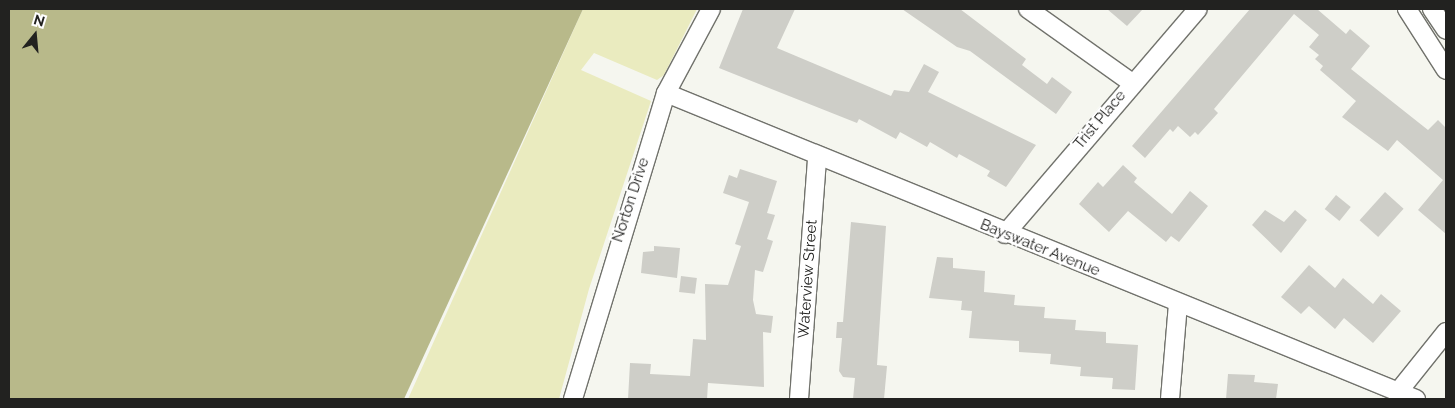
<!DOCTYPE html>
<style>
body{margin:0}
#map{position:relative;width:1455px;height:408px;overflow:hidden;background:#f5f6ef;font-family:Raleway,sans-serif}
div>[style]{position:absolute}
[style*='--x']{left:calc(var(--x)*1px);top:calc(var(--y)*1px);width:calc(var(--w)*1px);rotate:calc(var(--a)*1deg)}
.green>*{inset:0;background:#eaebbf}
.water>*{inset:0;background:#b8b98a}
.building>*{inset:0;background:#cecec8;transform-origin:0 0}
.roads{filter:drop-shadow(1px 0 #71726c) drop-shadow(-1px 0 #71726c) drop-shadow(0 1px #71726c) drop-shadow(0 -1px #71726c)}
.minor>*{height:18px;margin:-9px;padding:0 9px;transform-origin:9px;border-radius:9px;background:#fff}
span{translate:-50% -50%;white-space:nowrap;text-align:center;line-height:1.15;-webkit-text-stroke:4.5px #fff;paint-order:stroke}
.street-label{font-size:15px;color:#222220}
.frame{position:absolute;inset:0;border:10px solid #222220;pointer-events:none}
.north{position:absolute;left:10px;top:10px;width:50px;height:50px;-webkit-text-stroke:4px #fff;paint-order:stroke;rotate:17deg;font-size:14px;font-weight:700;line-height:20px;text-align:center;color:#222220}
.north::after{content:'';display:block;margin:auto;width:18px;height:22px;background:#222220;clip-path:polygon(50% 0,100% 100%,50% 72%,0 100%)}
</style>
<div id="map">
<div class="green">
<i style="clip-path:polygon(583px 9px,697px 9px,664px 75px,657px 80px,594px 53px,581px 70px,651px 101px,589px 289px,559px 399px,408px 399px)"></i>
</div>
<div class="water">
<i style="clip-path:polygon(9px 9px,583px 9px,404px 399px,9px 399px)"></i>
</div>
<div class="building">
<i style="clip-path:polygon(743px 9px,795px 9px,777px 48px,891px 96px,894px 90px,909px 92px,924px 64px,939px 72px,928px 92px,1036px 145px,1006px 187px,987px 176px,990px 171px,959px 154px,957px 158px,930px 142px,927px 147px,900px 132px,896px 139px,859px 119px,857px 123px,719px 68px)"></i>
<i style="clip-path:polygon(902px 9px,960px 9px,1026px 59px,1022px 65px,1047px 84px,1052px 77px,1072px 92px,1056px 114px,970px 51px,957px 47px)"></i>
<i style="clip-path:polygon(1107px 9px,1143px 9px,1127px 26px)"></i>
<i style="clip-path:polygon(1250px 9px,1317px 9px,1346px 34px,1350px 29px,1370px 46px,1351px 69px,1428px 130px,1438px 120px,1446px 128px,1446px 234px,1418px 210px,1443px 180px,1397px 140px,1388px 151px,1342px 117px,1356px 101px,1320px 70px,1323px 66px,1315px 59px,1319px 55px,1309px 47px,1319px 35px,1294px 14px,1214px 109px,1218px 113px,1198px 135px,1195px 132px,1190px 137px,1178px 126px,1173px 132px,1170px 129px,1145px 158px,1132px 146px)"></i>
<i style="clip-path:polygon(1123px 165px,1137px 178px,1134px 182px,1172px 214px,1190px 191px,1208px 206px,1179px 242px,1171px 236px,1166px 242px,1128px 211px,1109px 232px,1079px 204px,1098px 182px,1103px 187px)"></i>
<i style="clip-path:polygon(740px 169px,777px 181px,767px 213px,775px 215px,767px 239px,773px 241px,763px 272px,755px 270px,753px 300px,756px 314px,773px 316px,771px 333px,763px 332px,764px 387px,708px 383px,707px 399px,628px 399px,630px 363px,651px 364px,650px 374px,690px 376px,693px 339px,706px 340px,705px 284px,728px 285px,741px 246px,735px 244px,749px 202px,723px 193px,729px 175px,737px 178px)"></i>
<i style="left:1385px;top:192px;width:25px;height:38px;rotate:42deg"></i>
<i style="left:1336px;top:195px;width:19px;height:18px;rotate:39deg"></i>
<i style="clip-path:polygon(1265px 210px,1284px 222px,1295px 210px,1307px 220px,1281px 253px,1252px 225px)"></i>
<i style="clip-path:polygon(851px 222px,886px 226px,877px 365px,887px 366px,884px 399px,853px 399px,855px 378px,843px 377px,839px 371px,842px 338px,836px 338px,837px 322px,843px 322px)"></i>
<i style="clip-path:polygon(654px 246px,680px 248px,677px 278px,641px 273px,643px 252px,654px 251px)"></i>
<i style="clip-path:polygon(937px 257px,953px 258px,953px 268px,985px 271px,984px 292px,1015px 295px,1014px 305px,1045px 307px,1044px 318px,1076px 320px,1075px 330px,1106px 332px,1106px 343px,1138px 345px,1135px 390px,1112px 389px,1113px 378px,1080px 376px,1081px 367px,1050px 364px,1051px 354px,1019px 352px,1019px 341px,969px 338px,972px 311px,961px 310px,962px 301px,929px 298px)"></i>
<i style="clip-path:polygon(1309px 265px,1335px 288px,1343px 278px,1373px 304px,1381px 294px,1401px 311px,1373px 343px,1344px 318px,1335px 329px,1309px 306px,1301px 314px,1281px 297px)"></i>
<i style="left:681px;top:276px;width:16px;height:16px;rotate:7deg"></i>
<i style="clip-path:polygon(1228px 374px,1255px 375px,1254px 382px,1278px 384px,1276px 399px,1226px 399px)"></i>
</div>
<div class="roads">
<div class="minor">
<i style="--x:1028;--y:9;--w:128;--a:35.4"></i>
<i style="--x:1407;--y:9;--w:72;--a:57.4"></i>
<i style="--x:1432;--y:9;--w:25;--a:56"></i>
<i style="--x:666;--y:93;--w:810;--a:22.2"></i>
<i style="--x:1005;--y:234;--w:296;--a:-49.4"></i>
<i style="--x:1398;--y:392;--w:77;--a:-51.3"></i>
<i style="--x:573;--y:399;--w:320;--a:-73.1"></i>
<i style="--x:666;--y:93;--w:95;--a:-61.8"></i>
<i style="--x:799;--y:399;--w:242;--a:-85.7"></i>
<i style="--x:1170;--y:399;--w:96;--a:-85.2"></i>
</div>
</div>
<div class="street-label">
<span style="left:1100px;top:120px;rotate:-50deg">Trist Place</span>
<span style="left:631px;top:200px;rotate:-72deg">Norton Drive</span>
<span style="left:1040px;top:248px;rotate:22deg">Bayswater Avenue</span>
<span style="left:808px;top:279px;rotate:-86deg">Waterview Street</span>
</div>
<div class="frame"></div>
<div class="north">N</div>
</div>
